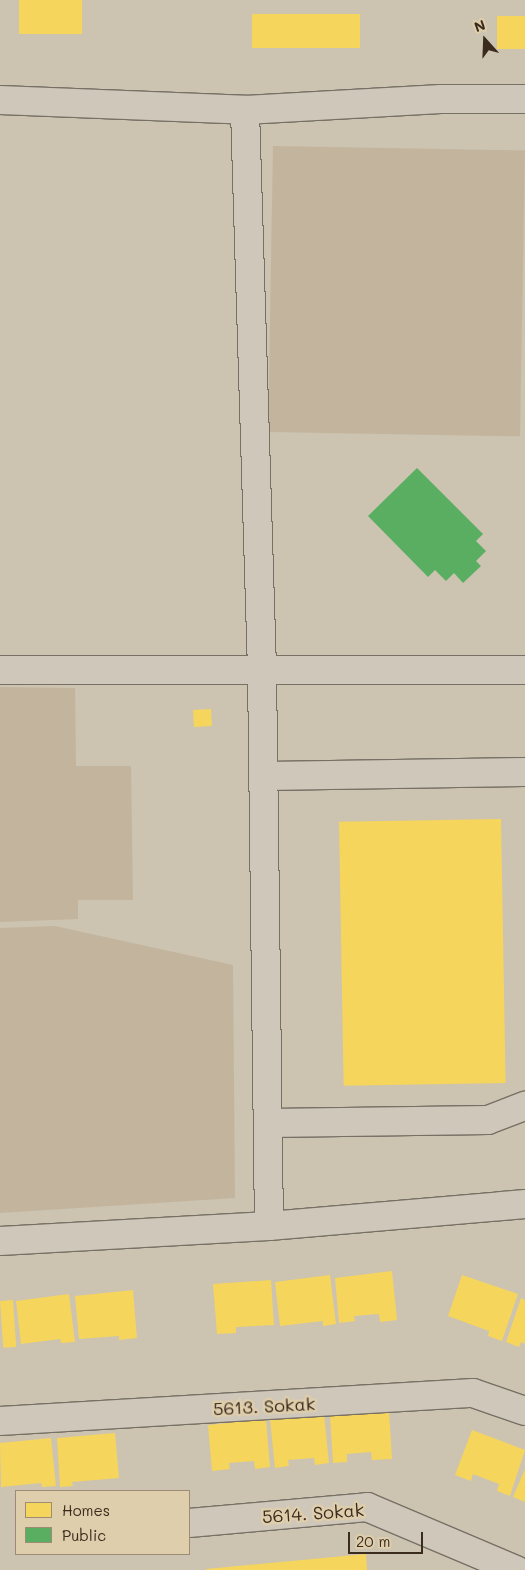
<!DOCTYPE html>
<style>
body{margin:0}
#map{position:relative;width:525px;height:1570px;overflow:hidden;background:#ccc3b1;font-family:Mali,sans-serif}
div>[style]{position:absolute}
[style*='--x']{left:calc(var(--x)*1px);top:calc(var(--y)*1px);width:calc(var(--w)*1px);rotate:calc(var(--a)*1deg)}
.green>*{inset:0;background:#c3b59d;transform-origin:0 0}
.homes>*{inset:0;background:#f6d55c;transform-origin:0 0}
.public>*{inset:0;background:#5aae61}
.roads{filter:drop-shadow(1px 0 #777065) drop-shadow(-1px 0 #777065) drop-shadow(0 1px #777065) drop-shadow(0 -1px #777065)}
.minor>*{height:28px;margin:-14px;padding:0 14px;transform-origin:14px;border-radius:14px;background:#cec7ba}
span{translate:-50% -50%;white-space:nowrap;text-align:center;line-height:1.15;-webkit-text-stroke:5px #dfceab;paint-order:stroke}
.street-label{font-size:18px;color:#3b2a1e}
.legend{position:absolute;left:15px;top:1490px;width:175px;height:65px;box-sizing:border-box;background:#dfceab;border:1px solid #9d8c73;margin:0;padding:6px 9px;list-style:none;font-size:15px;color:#3b2a1e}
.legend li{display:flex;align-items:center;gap:10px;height:25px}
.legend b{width:25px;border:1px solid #9d8c73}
.north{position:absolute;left:460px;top:15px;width:50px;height:50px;-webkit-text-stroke:4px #dfceab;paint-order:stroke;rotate:340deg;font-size:14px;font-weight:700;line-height:20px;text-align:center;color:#3b2a1e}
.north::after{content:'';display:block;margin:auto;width:18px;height:22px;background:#3b2a1e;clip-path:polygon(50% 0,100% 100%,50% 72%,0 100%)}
.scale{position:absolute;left:348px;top:1532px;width:75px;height:22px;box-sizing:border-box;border:2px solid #3b2a1e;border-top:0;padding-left:6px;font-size:15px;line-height:18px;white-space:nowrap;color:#3b2a1e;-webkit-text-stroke:4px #dfceab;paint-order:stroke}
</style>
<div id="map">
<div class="green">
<i style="left:273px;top:146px;width:252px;height:286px;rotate:1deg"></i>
<i style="clip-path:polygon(0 687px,75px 688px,76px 766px,131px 766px,133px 900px,78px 900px,78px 919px,0 922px)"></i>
<i style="clip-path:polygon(55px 926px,233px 965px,235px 1198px,0 1213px,0 928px)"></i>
</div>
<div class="homes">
<i style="left:19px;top:0;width:63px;height:34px"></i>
<i style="left:360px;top:14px;width:34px;height:108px;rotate:90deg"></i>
<i style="left:497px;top:16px;width:28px;height:33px"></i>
<i style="left:211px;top:709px;width:17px;height:18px;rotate:87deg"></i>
<i style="left:501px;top:819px;width:264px;height:162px;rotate:89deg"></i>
<i style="clip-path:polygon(392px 1271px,397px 1320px,380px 1322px,379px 1314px,354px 1316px,355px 1321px,339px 1323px,335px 1278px)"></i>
<i style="clip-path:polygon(330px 1275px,336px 1324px,323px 1326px,323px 1321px,280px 1326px,275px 1282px)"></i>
<i style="clip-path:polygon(462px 1275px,518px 1294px,502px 1341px,488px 1336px,489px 1331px,448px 1316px)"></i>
<i style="clip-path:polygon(271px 1280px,274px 1325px,236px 1327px,236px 1333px,217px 1334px,213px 1284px)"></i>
<i style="clip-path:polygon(133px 1290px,137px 1338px,119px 1340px,119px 1336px,79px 1339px,75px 1296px)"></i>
<i style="clip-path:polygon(69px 1294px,75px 1342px,61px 1343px,60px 1339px,21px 1344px,16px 1301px)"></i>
<i style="clip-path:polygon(521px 1298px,525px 1300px,525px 1344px,521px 1342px,519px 1347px,506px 1342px)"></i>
<i style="left:13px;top:1300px;width:47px;height:13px;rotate:86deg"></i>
<i style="clip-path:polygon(389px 1411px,392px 1459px,372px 1460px,371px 1452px,347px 1454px,347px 1462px,333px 1463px,330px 1416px)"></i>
<i style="clip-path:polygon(324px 1414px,329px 1463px,315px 1465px,314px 1458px,288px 1460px,289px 1466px,275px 1468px,270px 1419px)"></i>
<i style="clip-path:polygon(266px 1419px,270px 1467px,255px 1469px,254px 1461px,229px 1463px,230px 1469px,212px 1471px,208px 1425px)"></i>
<i style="clip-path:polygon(472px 1430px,525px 1450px,510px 1496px,497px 1491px,499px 1484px,473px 1474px,471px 1481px,455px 1475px)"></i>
<i style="clip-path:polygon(115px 1433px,119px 1478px,72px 1482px,73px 1486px,60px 1487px,57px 1438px)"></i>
<i style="clip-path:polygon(51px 1438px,56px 1486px,42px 1487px,41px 1483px,1px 1487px,0 1443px)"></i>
<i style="clip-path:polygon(525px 1469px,525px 1502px,513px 1497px)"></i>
<i style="clip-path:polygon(366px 1554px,367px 1570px,206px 1570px,206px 1569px)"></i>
</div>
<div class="public">
<i style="clip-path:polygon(417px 468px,483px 534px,476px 541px,486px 551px,476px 561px,481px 566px,463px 583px,454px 573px,446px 581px,435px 570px,428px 577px,368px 516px)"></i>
</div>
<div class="roads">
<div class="minor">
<i style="--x:0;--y:100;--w:245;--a:2.3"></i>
<i style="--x:245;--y:110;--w:196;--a:-3.2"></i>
<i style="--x:441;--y:99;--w:84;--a:0"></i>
<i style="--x:245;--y:110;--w:560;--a:88.26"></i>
<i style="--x:262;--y:670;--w:556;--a:89.28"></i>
<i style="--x:0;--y:670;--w:525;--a:0"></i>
<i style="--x:264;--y:776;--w:261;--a:-0.9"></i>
<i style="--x:270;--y:1123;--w:218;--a:-0.8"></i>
<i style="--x:488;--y:1120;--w:40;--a:-21"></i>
<i style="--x:0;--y:1241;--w:269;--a:-3.2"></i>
<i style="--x:269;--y:1226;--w:257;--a:-4.9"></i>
<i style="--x:0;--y:1421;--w:474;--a:-3.4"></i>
<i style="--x:473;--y:1393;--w:55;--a:19.1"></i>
<i style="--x:189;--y:1523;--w:179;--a:-5.1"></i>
<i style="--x:367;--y:1507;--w:162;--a:22.9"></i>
</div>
</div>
<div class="street-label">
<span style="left:264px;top:1406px;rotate:-3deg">5613. Sokak</span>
<span style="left:313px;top:1513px;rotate:-4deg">5614. Sokak</span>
</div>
<ul class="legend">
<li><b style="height:14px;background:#f6d55c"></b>Homes</li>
<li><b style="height:14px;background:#5aae61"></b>Public</li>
</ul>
<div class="north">N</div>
<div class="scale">20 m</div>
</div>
